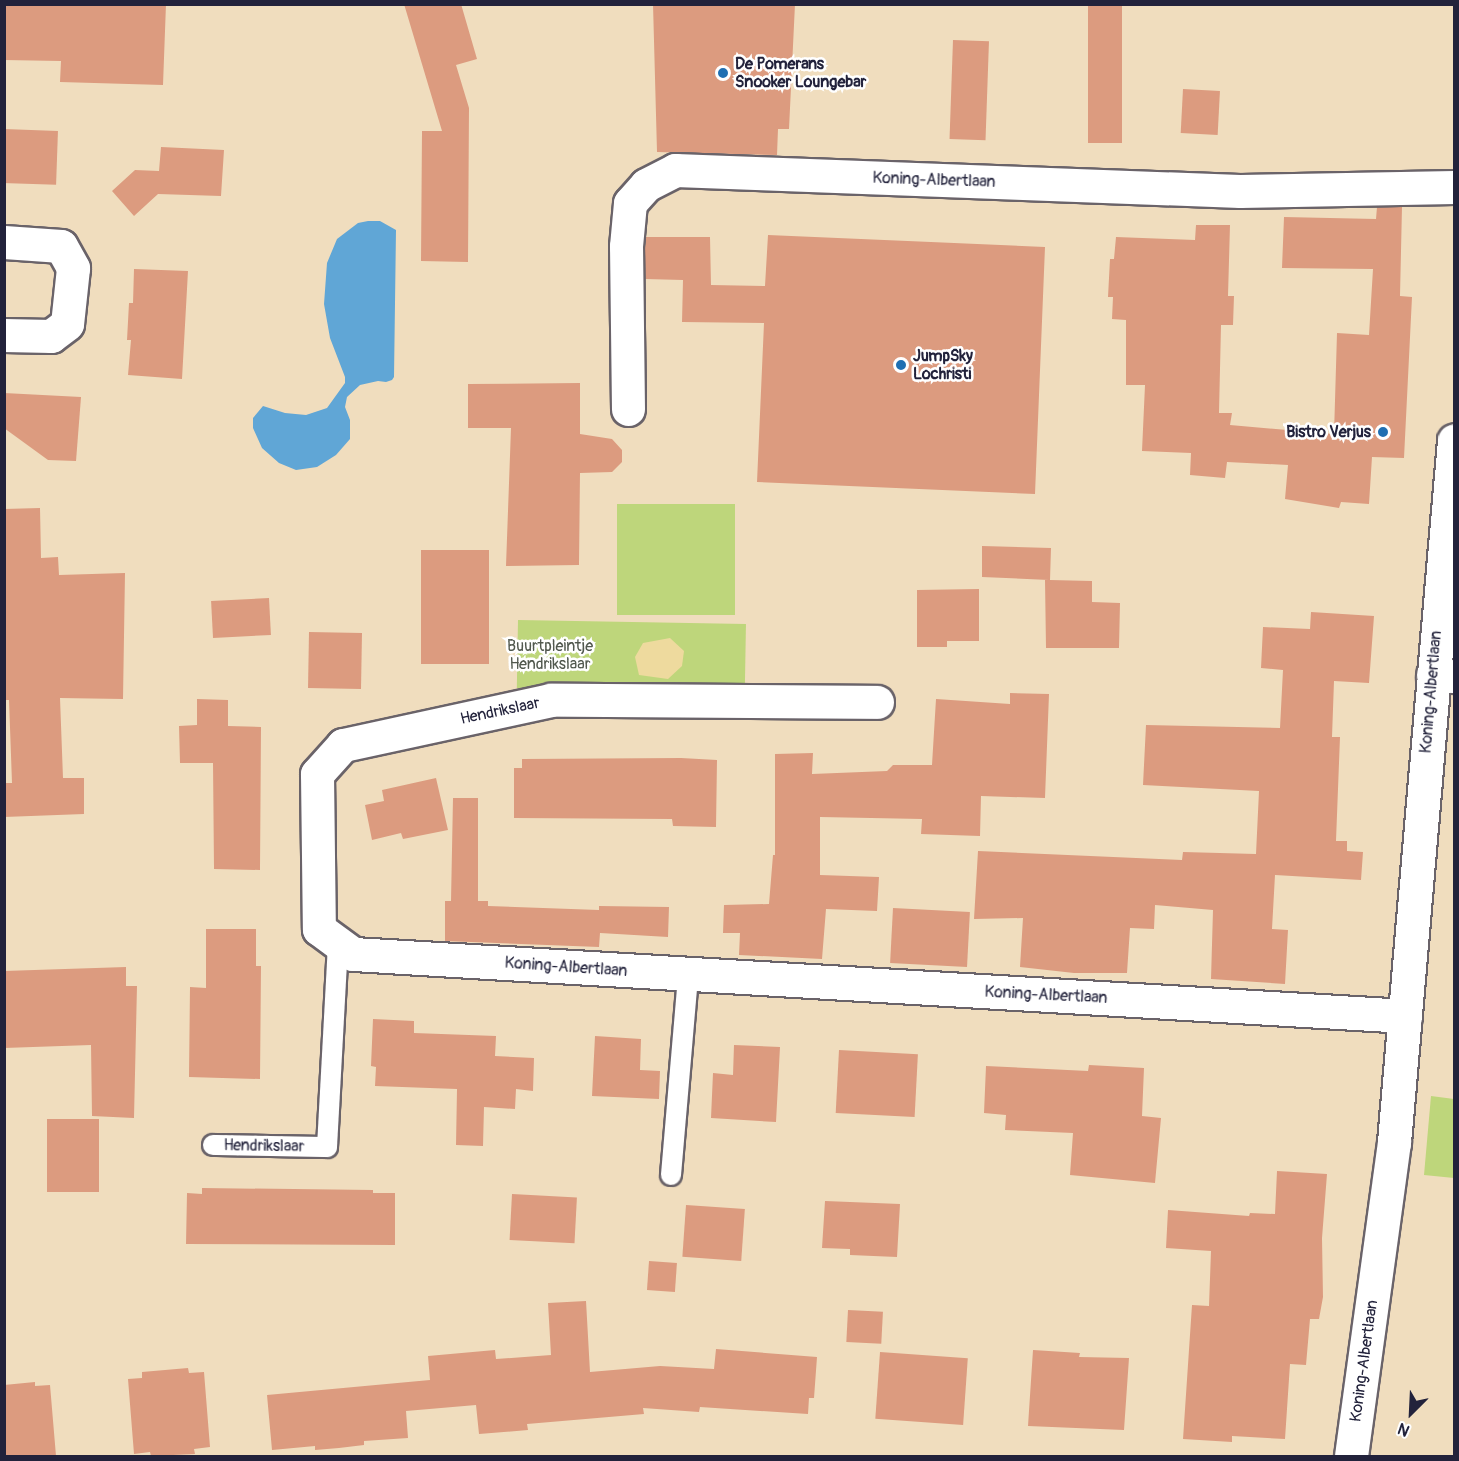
<!DOCTYPE html>
<style>
body{margin:0}
#map{position:relative;width:1459px;height:1461px;overflow:hidden;background:#f0ddbe;font-family:Pangolin,sans-serif}
div>[style]{position:absolute}
[style*='--x']{left:calc(var(--x)*1px);top:calc(var(--y)*1px);width:calc(var(--w)*1px);rotate:calc(var(--a)*1deg)}
.green>*{inset:0;background:#bed67b;transform-origin:0 0}
.sand>*{inset:0;background:#eeda9e}
.water>*{inset:0;background:#60a6d6}
.building>*{inset:0;background:#dc9b7f;transform-origin:0 0}
.roads{filter:drop-shadow(2px 0 #6a6369) drop-shadow(-2px 0 #6a6369) drop-shadow(0 2px #6a6369) drop-shadow(0 -2px #6a6369)}
.lane>*{height:20px;margin:-10px;padding:0 10px;transform-origin:10px;border-radius:10px;background:#fff}
.street>*{height:33px;margin:-16.5px;padding:0 16.5px;transform-origin:16.5px;border-radius:16.5px;background:#fff}
.secondary>*{height:33px;margin:-16.5px;padding:0 16.5px;transform-origin:16.5px;border-radius:16.5px;background:#fff}
.dots>*{width:16px;height:16px;translate:-50% -50%;box-sizing:border-box;border:3px solid #fff;border-radius:50%}
span{translate:-50% -50%;white-space:nowrap;text-align:center;line-height:1.15;-webkit-text-stroke:5px #fff;paint-order:stroke}
.poi-label{font-size:16px;color:#22223b;font-weight:700}
.left{translate:0 -50%;text-align:left}
.right{translate:-100% -50%;text-align:right}
.street-label{font-size:16px;color:#22223b}
.park-label{font-size:16px;color:#51584e}
.frame{position:absolute;inset:0;border:6px solid #22223b;pointer-events:none}
.north{position:absolute;left:1381px;top:1383px;width:60px;height:60px;-webkit-text-stroke:4px #fff;paint-order:stroke;rotate:204deg;font-size:16px;font-weight:700;line-height:24px;text-align:center;color:#22223b}
.north::after{content:'';display:block;margin:auto;width:21px;height:27px;background:#22223b;clip-path:polygon(50% 0,100% 100%,50% 72%,0 100%)}
</style>
<div id="map">
<div class="green">
<i style="left:617px;top:504px;width:118px;height:111px"></i>
<i style="left:518px;top:620px;width:228px;height:68px;rotate:1deg"></i>
<i style="clip-path:polygon(1431px 1096px,1454px 1099px,1454px 1178px,1424px 1175px)"></i>
</div>
<div class="sand">
<i style="clip-path:polygon(670px 638px,684px 651px,682px 666px,668px 679px,639px 675px,635px 657px,643px 643px)"></i>
</div>
<div class="water">
<i style="clip-path:polygon(368px 221px,380px 221px,396px 230px,394px 377px,392px 380px,386px 382px,378px 381px,360px 385px,347px 397px,345px 407px,350px 420px,350px 439px,336px 455px,317px 467px,296px 470px,279px 463px,262px 448px,253px 428px,253px 418px,263px 406px,285px 413px,306px 415px,327px 408px,345px 383px,345px 377px,330px 338px,324px 304px,327px 263px,337px 239px,358px 223px)"></i>
</div>
<div class="building">
<i style="clip-path:polygon(4px 4px,166px 4px,163px 85px,60px 82px,61px 61px,4px 60px)"></i>
<i style="clip-path:polygon(404px 4px,461px 4px,477px 59px,456px 65px,469px 108px,468px 262px,421px 261px,422px 131px,442px 131px)"></i>
<i style="clip-path:polygon(653px 4px,795px 4px,789px 129px,778px 129px,777px 155px,657px 152px)"></i>
<i style="left:1088px;top:4px;width:34px;height:139px"></i>
<i style="left:953px;top:40px;width:36px;height:99px;rotate:2deg"></i>
<i style="left:1183px;top:89px;width:37px;height:44px;rotate:3deg"></i>
<i style="left:4px;top:129px;width:54px;height:54px;rotate:2deg"></i>
<i style="clip-path:polygon(161px 147px,224px 150px,221px 196px,158px 194px,134px 216px,112px 191px,135px 170px,159px 171px)"></i>
<i style="clip-path:polygon(1377px 207px,1402px 207px,1400px 296px,1412px 297px,1404px 458px,1372px 457px,1369px 504px,1341px 502px,1339px 508px,1285px 499px,1288px 465px,1227px 462px,1225px 478px,1190px 475px,1191px 453px,1142px 451px,1145px 385px,1126px 385px,1126px 320px,1112px 319px,1113px 297px,1108px 297px,1110px 259px,1114px 259px,1116px 237px,1195px 240px,1196px 225px,1230px 225px,1228px 296px,1234px 296px,1233px 325px,1221px 325px,1219px 413px,1232px 413px,1230px 425px,1334px 434px,1337px 333px,1369px 335px,1373px 269px,1282px 268px,1284px 217px,1376px 219px)"></i>
<i style="clip-path:polygon(768px 235px,1045px 247px,1035px 494px,757px 482px,764px 323px,682px 322px,683px 280px,645px 279px,645px 247px,646px 237px,710px 237px,711px 285px,765px 286px)"></i>
<i style="clip-path:polygon(134px 269px,188px 271px,182px 379px,128px 375px,131px 340px,127px 340px,129px 303px,133px 303px)"></i>
<i style="clip-path:polygon(580px 383px,580px 434px,612px 439px,622px 450px,622px 462px,612px 472px,580px 473px,579px 565px,506px 566px,511px 428px,468px 428px,468px 384px)"></i>
<i style="clip-path:polygon(4px 393px,81px 397px,76px 461px,48px 460px,4px 428px)"></i>
<i style="clip-path:polygon(40px 508px,41px 558px,58px 557px,59px 575px,125px 573px,123px 699px,60px 698px,63px 778px,84px 778px,84px 814px,4px 817px,4px 783px,12px 783px,9px 700px,4px 700px,4px 509px)"></i>
<i style="clip-path:polygon(982px 546px,1051px 548px,1050px 580px,1092px 581px,1092px 602px,1120px 603px,1119px 648px,1046px 648px,1045px 580px,1049px 580px,982px 577px)"></i>
<i style="left:421px;top:550px;width:68px;height:114px"></i>
<i style="clip-path:polygon(979px 589px,979px 641px,947px 641px,947px 647px,917px 647px,917px 590px)"></i>
<i style="left:269px;top:598px;width:37px;height:58px;rotate:87deg"></i>
<i style="clip-path:polygon(1311px 612px,1374px 616px,1369px 683px,1334px 681px,1332px 737px,1340px 737px,1336px 841px,1347px 841px,1347px 851px,1363px 852px,1361px 880px,1275px 875px,1272px 929px,1288px 930px,1285px 984px,1211px 979px,1213px 910px,1155px 905px,1154px 929px,1130px 928px,1127px 973px,1074px 973px,1020px 967px,1023px 918px,974px 919px,978px 851px,1182px 860px,1183px 852px,1256px 854px,1259px 791px,1143px 785px,1146px 725px,1280px 728px,1283px 670px,1261px 668px,1263px 627px,1310px 629px)"></i>
<i style="left:309px;top:632px;width:53px;height:56px;rotate:1deg"></i>
<i style="clip-path:polygon(1010px 693px,1049px 694px,1045px 798px,981px 796px,980px 836px,921px 834px,922px 819px,820px 817px,820px 875px,879px 877px,877px 911px,826px 909px,822px 959px,739px 955px,740px 933px,723px 933px,724px 905px,769px 904px,773px 855px,775px 855px,775px 754px,813px 753px,812px 774px,887px 771px,893px 765px,932px 765px,936px 699px,1010px 704px)"></i>
<i style="clip-path:polygon(197px 699px,228px 700px,228px 726px,261px 727px,260px 870px,214px 869px,213px 763px,180px 763px,179px 726px,197px 725px)"></i>
<i style="clip-path:polygon(681px 758px,717px 760px,716px 827px,673px 826px,672px 819px,514px 818px,514px 768px,522px 768px,522px 759px)"></i>
<i style="clip-path:polygon(436px 778px,448px 830px,403px 839px,401px 833px,372px 840px,365px 805px,384px 801px,382px 790px)"></i>
<i style="clip-path:polygon(453px 798px,478px 798px,478px 901px,488px 901px,488px 906px,599px 910px,599px 906px,669px 907px,668px 937px,600px 933px,599px 947px,445px 941px,445px 901px,451px 901px)"></i>
<i style="left:893px;top:908px;width:77px;height:55px;rotate:3deg"></i>
<i style="clip-path:polygon(206px 929px,256px 929px,256px 966px,261px 966px,260px 1079px,189px 1077px,190px 987px,206px 988px)"></i>
<i style="clip-path:polygon(126px 967px,126px 986px,137px 986px,134px 1118px,92px 1116px,91px 1045px,4px 1048px,4px 971px)"></i>
<i style="clip-path:polygon(373px 1019px,414px 1021px,414px 1033px,496px 1036px,495px 1056px,534px 1058px,533px 1091px,516px 1089px,515px 1109px,484px 1107px,483px 1146px,456px 1145px,457px 1089px,375px 1086px,376px 1067px,371px 1066px)"></i>
<i style="clip-path:polygon(595px 1036px,641px 1039px,640px 1070px,660px 1071px,659px 1099px,592px 1096px)"></i>
<i style="clip-path:polygon(734px 1045px,780px 1047px,776px 1122px,711px 1118px,713px 1073px,733px 1075px)"></i>
<i style="left:839px;top:1050px;width:79px;height:63px;rotate:3deg"></i>
<i style="clip-path:polygon(1089px 1065px,1144px 1068px,1142px 1116px,1161px 1118px,1155px 1183px,1070px 1175px,1073px 1133px,1005px 1130px,1006px 1115px,984px 1113px,986px 1066px,1088px 1071px)"></i>
<i style="left:47px;top:1119px;width:52px;height:73px"></i>
<i style="clip-path:polygon(1277px 1171px,1327px 1174px,1322px 1238px,1323px 1297px,1319px 1319px,1310px 1319px,1306px 1365px,1290px 1364px,1285px 1439px,1232px 1436px,1232px 1442px,1183px 1439px,1192px 1305px,1209px 1306px,1211px 1251px,1166px 1248px,1168px 1210px,1249px 1216px,1250px 1213px,1275px 1214px)"></i>
<i style="clip-path:polygon(202px 1188px,373px 1190px,373px 1193px,395px 1193px,395px 1245px,186px 1244px,187px 1193px,202px 1194px)"></i>
<i style="left:512px;top:1194px;width:65px;height:46px;rotate:3deg"></i>
<i style="clip-path:polygon(825px 1201px,900px 1204px,897px 1257px,850px 1255px,850px 1249px,822px 1248px)"></i>
<i style="left:686px;top:1205px;width:59px;height:52px;rotate:4deg"></i>
<i style="left:649px;top:1261px;width:28px;height:29px;rotate:4deg"></i>
<i style="clip-path:polygon(586px 1301px,590px 1372px,660px 1366px,714px 1369px,716px 1349px,817px 1357px,814px 1398px,809px 1398px,808px 1414px,700px 1407px,699px 1412px,643px 1408px,644px 1414px,527px 1424px,528px 1430px,479px 1434px,476px 1405px,406px 1411px,408px 1438px,364px 1441px,364px 1445px,339px 1448px,315px 1450px,315px 1446px,272px 1450px,267px 1395px,430px 1380px,428px 1356px,495px 1350px,496px 1359px,551px 1355px,548px 1303px)"></i>
<i style="left:848px;top:1310px;width:35px;height:32px;rotate:3deg"></i>
<i style="clip-path:polygon(1033px 1350px,1080px 1353px,1079px 1357px,1129px 1358px,1124px 1430px,1028px 1426px)"></i>
<i style="left:880px;top:1352px;width:88px;height:67px;rotate:4deg"></i>
<i style="clip-path:polygon(188px 1368px,189px 1373px,204px 1372px,210px 1447px,194px 1449px,195px 1454px,151px 1456px,150px 1452px,134px 1454px,128px 1379px,142px 1378px,142px 1372px)"></i>
<i style="clip-path:polygon(35px 1382px,35px 1386px,50px 1385px,56px 1456px,4px 1456px,4px 1385px)"></i>
</div>
<div class="roads">
<div class="lane">
<i style="--x:213;--y:1145;--w:114;--a:1"></i>
<i style="--x:327;--y:1147;--w:205;--a:-86.9"></i>
<i style="--x:671;--y:1175;--w:201;--a:-85.1"></i>
</div>
<div class="street">
<i style="--x:4;--y:242;--w:57;--a:4"></i>
<i style="--x:61;--y:246;--w:25;--a:61"></i>
<i style="--x:73;--y:268;--w:56;--a:96.1"></i>
<i style="--x:67;--y:324;--w:20;--a:143"></i>
<i style="--x:51;--y:336;--w:47;--a:-178.8"></i>
<i style="--x:628;--y:409;--w:163;--a:-90.7"></i>
<i style="--x:626;--y:246;--w:43;--a:-84.7"></i>
<i style="--x:630;--y:203;--w:24;--a:-48"></i>
<i style="--x:646;--y:185;--w:33;--a:-27"></i>
<i style="--x:675;--y:170;--w:565;--a:2.13"></i>
<i style="--x:1240;--y:191;--w:214;--a:-1.1"></i>
<i style="--x:1433;--y:675;--w:21;--a:3"></i>
<i style="--x:877;--y:702;--w:326;--a:-179.6"></i>
<i style="--x:551;--y:700;--w:213;--a:167.8"></i>
<i style="--x:343;--y:745;--w:39;--a:132"></i>
<i style="--x:317;--y:774;--w:155;--a:89.3"></i>
<i style="--x:319;--y:929;--w:42;--a:36.3"></i>
<i style="--x:353;--y:954;--w:1054;--a:3.37"></i>
</div>
<div class="secondary">
<i style="--x:1351;--y:1456;--w:317;--a:-82.2"></i>
<i style="--x:1394;--y:1142;--w:704;--a:-85.11"></i>
</div>
</div>
<div class="dots">
<i style="left:723px;top:73px;background:#1f6fb2"></i>
<i style="left:901px;top:365px;background:#1f6fb2"></i>
<i style="left:1383px;top:432px;background:#1f6fb2"></i>
</div>
<div class="poi-label">
<span class="left" style="left:735px;top:73px">De Pomerans<br>Snooker Loungebar</span>
<span class="left" style="left:913px;top:365px">JumpSky<br>Lochristi</span>
<span class="right" style="left:1371px;top:432px">Bistro Verjus</span>
</div>
<div class="street-label">
<span style="left:934px;top:180px;rotate:2deg">Koning-Albertlaan</span>
<span style="left:1431px;top:692px;rotate:-85deg">Koning-Albertlaan</span>
<span style="left:500px;top:711px;rotate:-12deg">Hendrikslaar</span>
<span style="left:566px;top:967px;rotate:4deg">Koning-Albertlaan</span>
<span style="left:1046px;top:995px;rotate:3deg">Koning-Albertlaan</span>
<span style="left:264px;top:1146px;rotate:1deg">Hendrikslaar</span>
<span style="left:1364px;top:1361px;rotate:-82deg">Koning-Albertlaan</span>
</div>
<div class="park-label">
<span style="left:550px;top:655px">Buurtpleintje<br>Hendrikslaar</span>
</div>
<div class="frame"></div>
<div class="north">N</div>
</div>
